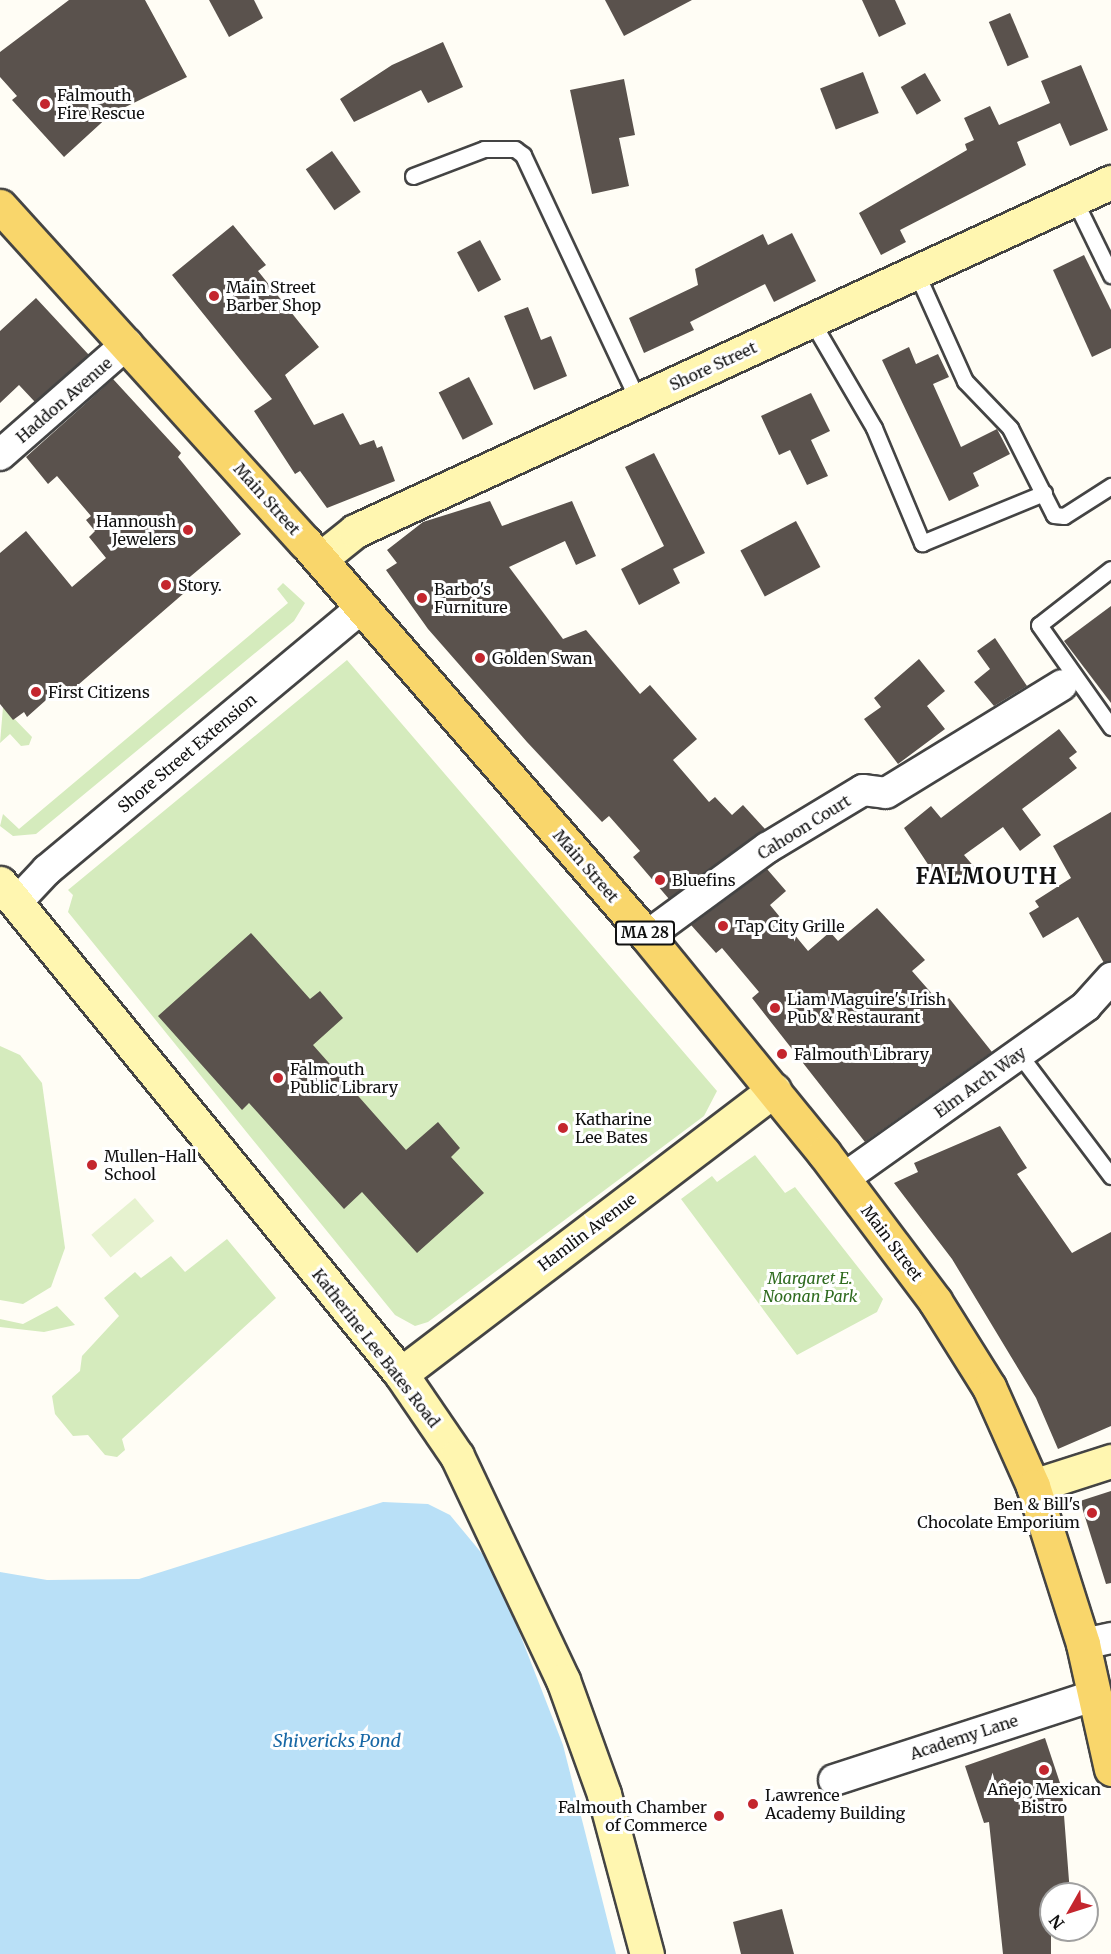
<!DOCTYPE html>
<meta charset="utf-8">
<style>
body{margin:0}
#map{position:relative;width:1111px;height:1954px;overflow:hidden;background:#fffdf5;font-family:Merriweather,serif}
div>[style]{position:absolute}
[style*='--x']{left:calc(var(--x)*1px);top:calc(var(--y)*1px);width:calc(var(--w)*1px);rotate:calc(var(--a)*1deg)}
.green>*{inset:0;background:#d5ebbd}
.pitch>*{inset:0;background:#e6f2cf;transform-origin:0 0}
.water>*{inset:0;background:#b9e0f7}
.building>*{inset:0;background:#5a524d;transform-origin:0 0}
.roads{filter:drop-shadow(2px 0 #444) drop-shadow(-2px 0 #444) drop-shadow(0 2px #444) drop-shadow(0 -2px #444)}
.lane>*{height:15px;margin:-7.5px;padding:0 7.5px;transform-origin:7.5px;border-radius:7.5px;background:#fff}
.street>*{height:30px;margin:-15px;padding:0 15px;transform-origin:15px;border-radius:15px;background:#fff}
.secondary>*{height:33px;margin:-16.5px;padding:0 16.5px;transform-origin:16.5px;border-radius:16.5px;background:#fff6b0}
.primary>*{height:33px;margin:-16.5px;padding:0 16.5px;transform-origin:16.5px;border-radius:16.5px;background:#f9d66b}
.dots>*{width:16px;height:16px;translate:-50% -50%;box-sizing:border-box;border:3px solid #fff;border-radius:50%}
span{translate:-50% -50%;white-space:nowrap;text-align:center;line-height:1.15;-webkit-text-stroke:6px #fff;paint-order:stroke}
.shield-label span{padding:2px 4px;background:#fff;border:2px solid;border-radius:4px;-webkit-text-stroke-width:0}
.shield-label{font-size:15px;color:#111;font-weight:700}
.poi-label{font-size:16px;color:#111}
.left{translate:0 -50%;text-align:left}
.right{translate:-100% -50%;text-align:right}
.street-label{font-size:16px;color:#111}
.park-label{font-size:16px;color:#2f6b1f;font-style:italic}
.water-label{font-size:18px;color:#1768a6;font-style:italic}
.district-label{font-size:22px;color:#111;font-weight:700;letter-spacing:1.5px}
.north{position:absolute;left:1039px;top:1882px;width:60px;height:60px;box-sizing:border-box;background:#fff;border:2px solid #a0a0a0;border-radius:50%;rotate:231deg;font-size:16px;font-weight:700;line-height:24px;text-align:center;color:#111}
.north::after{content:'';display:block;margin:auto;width:21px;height:27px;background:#c4262e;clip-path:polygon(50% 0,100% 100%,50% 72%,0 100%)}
</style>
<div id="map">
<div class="green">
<i style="clip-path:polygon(283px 583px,305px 603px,294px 621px,36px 834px,13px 836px,0 826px,3px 814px,19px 829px,288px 603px,277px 589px)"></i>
<i style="clip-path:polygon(347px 660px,717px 1091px,704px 1116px,428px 1322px,415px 1326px,395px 1315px,68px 912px,73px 895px,68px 890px)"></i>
<i style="clip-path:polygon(3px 707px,32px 737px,29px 745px,21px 746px,10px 734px,0 743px)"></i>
<i style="clip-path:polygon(0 1046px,20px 1055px,42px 1083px,65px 1248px,51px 1287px,23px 1304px,0 1300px)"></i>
<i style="clip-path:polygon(755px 1155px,785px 1193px,795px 1187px,883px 1299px,877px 1312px,797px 1355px,681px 1199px,712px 1176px,717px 1182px)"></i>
<i style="clip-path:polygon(227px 1239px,276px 1298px,122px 1439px,125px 1450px,117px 1457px,105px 1455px,88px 1435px,73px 1436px,55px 1414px,52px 1396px,80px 1371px,82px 1356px,119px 1316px,104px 1298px,135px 1272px,141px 1278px,171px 1256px,185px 1272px)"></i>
<i style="clip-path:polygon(57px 1306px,75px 1325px,44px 1332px,0 1327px,0 1319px,23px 1324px)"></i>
</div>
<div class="pitch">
<i style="left:135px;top:1198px;width:30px;height:57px;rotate:50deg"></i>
</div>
<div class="water">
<i style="clip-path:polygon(383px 1502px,428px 1504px,450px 1515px,484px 1556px,504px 1593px,563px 1745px,616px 1954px,0 1954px,0 1572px,47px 1580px,139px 1579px)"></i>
</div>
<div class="building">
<i style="clip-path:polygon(69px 0,145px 0,187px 77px,111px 114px,64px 157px,12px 100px,17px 96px,0 77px,0 52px)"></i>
<i style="clip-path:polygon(209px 0,254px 0,263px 18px,229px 37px)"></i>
<i style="clip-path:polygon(605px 0,692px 0,624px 36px)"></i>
<i style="clip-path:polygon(862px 0,895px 0,906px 24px,879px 37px)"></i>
<i style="left:1010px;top:13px;width:48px;height:23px;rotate:67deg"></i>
<i style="clip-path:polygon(443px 42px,463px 87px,428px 103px,421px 90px,354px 122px,340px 99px,392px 65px)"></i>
<i style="clip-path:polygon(1081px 65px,1108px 130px,1070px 146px,1060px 123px,1017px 142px,1026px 165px,900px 230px,906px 242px,881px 255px,859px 213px,967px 150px,965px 144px,974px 140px,964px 118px,990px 106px,999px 125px,1050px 103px,1041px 81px)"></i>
<i style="left:863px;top:72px;width:44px;height:46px;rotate:69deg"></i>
<i style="left:925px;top:73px;width:32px;height:28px;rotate:60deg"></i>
<i style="clip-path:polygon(624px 79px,635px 135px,619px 138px,629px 186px,592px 194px,570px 90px)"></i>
<i style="left:332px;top:151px;width:50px;height:32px;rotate:55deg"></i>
<i style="clip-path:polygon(233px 225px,266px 265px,258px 271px,319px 347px,285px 375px,314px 425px,343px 413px,360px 445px,374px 440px,377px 448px,382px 446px,395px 481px,327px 508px,300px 471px,295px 474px,254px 411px,272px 399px,172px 275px)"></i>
<i style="clip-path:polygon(792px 233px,816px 281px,774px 302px,765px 284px,690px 322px,694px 330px,644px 353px,629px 318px,698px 285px,695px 269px,763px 234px,768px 245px)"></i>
<i style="left:480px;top:240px;width:45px;height:26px;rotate:62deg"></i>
<i style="clip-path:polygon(1084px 255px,1111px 310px,1111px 348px,1092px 357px,1053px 270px)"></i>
<i style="clip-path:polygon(36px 298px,89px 355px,35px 402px,19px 385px,0 403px,0 331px)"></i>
<i style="clip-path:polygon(528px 307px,541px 340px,551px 336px,567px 376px,534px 390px,504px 316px)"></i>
<i style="clip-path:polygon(909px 347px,916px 364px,938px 354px,949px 377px,933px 384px,961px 447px,997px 429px,1010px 454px,973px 473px,979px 486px,949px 501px,882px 360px)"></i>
<i style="left:469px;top:377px;width:53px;height:34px;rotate:63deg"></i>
<i style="clip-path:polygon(113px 379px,181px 453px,178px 457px,241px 534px,185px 581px,191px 587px,71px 691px,64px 684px,27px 717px,24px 712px,13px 720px,0 704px,0 553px,26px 531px,72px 587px,106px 558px,89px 537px,95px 531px,86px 520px,91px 516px,57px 476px,48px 484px,26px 457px)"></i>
<i style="clip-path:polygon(811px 393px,830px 431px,811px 440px,828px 476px,807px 485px,790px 450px,779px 455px,761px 416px)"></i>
<i style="clip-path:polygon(654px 453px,705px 553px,673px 569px,680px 583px,639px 605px,621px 569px,664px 546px,625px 467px)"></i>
<i style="clip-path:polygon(490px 501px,502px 526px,572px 501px,596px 556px,576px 565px,565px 541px,509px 567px,563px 639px,586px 630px,640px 694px,650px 685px,697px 739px,673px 760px,709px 802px,715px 797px,732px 815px,743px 805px,765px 829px,669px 899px,633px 857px,640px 851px,609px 816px,602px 822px,527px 742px,428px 629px,386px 570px,397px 563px,387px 550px,423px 522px)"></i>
<i style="left:796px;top:521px;width:52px;height:63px;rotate:62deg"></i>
<i style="clip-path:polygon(1111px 606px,1111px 703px,1064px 641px)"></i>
<i style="clip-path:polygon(995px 638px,1027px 686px,994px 706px,974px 682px,990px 669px,977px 651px)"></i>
<i style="clip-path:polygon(919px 659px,945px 691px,927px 706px,945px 729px,898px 764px,864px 719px,881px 707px,874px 698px)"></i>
<i style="clip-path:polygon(1059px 729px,1077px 752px,1069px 758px,1077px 768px,1022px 809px,1041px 835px,1020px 851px,1003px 827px,964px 855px,976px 869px,953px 887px,942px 874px,937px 878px,904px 828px,931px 806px,941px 818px)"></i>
<i style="clip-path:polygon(1111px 812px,1111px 961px,1104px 963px,1078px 917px,1043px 938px,1029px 913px,1039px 907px,1035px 901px,1071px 878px,1053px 846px)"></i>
<i style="clip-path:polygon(767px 869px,786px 891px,770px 905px,808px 951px,830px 932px,838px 941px,877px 908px,925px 960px,912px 971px,941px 1004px,949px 998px,992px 1052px,865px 1142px,752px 998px,759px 992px,722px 948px,716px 953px,691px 925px)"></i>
<i style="clip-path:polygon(251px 933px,310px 999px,320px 991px,343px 1018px,313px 1045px,406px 1150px,438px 1122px,460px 1148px,451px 1157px,484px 1193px,417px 1253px,362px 1192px,344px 1209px,249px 1103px,242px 1110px,158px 1016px)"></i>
<i style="clip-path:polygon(1000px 1126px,1027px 1168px,1017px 1174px,1072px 1253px,1111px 1232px,1111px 1426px,1058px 1449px,1036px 1398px,952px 1259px,894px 1183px,918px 1172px,914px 1163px)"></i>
<i style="clip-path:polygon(1111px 1491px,1111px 1583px,1106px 1584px,1080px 1501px)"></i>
<i style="clip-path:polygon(1045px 1738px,1062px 1789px,1070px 1894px,1051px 1894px,1051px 1954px,1003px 1954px,989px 1822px,984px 1823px,965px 1766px)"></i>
<i style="clip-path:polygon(782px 1909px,794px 1954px,741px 1954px,733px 1922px)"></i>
</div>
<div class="roads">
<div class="lane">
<i style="--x:413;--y:176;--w:76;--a:-20.8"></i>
<i style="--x:484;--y:149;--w:31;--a:0"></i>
<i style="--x:515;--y:149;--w:10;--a:37"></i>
<i style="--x:523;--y:155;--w:272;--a:64.9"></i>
<i style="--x:1074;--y:199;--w:85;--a:64"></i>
<i style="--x:916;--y:272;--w:120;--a:65.8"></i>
<i style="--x:965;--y:381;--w:65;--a:46.2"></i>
<i style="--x:1010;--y:428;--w:97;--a:63.2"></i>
<i style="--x:1054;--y:515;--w:10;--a:6"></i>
<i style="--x:1064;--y:516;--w:56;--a:-32.6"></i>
<i style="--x:811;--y:320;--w:125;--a:59.7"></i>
<i style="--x:874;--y:428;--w:125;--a:67.3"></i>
<i style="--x:922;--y:543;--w:132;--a:-22.3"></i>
<i style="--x:1111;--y:569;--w:91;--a:142.1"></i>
<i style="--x:1039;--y:625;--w:125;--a:54.8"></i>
<i style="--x:1019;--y:1054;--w:153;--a:53"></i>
</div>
<div class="street">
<i style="--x:0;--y:455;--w:169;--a:-41.2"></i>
<i style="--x:16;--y:903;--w:45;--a:-46.8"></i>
<i style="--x:47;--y:870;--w:409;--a:-39.8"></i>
<i style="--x:647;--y:936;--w:149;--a:-36.3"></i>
<i style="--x:767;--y:848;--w:112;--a:-31.1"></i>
<i style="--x:863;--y:790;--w:23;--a:7"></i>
<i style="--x:886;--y:793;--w:206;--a:-31.5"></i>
<i style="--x:843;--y:1179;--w:298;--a:-35.4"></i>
<i style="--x:1086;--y:1006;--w:38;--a:-48"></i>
<i style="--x:1083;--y:1644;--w:29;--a:-12"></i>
<i style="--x:834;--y:1780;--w:274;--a:-18"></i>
</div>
<div class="secondary">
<i style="--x:320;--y:559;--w:45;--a:-38.7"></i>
<i style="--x:355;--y:531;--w:833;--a:-24.78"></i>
<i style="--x:0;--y:883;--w:634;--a:50.76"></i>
<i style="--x:401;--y:1374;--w:99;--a:55.7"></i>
<i style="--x:457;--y:1456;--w:248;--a:64.7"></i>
<i style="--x:563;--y:1680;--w:121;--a:70.2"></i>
<i style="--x:604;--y:1794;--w:166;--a:75"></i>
<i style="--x:401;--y:1374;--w:469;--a:-37.3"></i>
<i style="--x:1033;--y:1486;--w:82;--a:-17.8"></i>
</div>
<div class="primary">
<i style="--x:0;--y:206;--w:454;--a:47.8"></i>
<i style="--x:305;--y:542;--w:522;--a:49.04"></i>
<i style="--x:647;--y:936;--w:280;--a:50.8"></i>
<i style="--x:824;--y:1153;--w:185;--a:53.1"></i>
<i style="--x:935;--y:1301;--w:102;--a:57.9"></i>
<i style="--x:989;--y:1387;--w:108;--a:66"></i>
<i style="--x:1033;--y:1486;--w:166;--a:72.4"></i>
<i style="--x:1083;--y:1644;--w:128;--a:77.4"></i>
</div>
</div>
<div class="dots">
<i style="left:45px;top:104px;background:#c4262e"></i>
<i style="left:214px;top:296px;background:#c4262e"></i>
<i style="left:188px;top:530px;background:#c4262e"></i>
<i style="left:166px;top:585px;background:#c4262e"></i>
<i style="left:422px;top:598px;background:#c4262e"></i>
<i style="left:480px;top:658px;background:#c4262e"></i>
<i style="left:36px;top:692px;background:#c4262e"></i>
<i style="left:660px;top:880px;background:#c4262e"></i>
<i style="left:723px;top:926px;background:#c4262e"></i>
<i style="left:775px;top:1008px;background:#c4262e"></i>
<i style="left:782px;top:1054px;background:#c4262e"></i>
<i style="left:278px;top:1078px;background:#c4262e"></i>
<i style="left:563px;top:1128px;background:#c4262e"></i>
<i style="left:92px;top:1165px;background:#c4262e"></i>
<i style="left:1092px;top:1513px;background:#c4262e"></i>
<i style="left:1044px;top:1770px;background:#c4262e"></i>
<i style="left:753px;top:1804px;background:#c4262e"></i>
<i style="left:719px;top:1816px;background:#c4262e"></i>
</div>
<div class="shield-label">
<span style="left:645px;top:933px">MA 28</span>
</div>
<div class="poi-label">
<span class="left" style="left:57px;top:104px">Falmouth<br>Fire Rescue</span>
<span class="left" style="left:226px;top:296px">Main Street<br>Barber Shop</span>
<span class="right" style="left:176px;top:530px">Hannoush<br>Jewelers</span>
<span class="left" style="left:178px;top:585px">Story.</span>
<span class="left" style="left:434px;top:598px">Barbo's<br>Furniture</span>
<span class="left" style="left:492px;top:658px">Golden Swan</span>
<span class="left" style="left:48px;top:692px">First Citizens</span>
<span class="left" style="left:672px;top:880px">Bluefins</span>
<span class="left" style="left:735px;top:926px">Tap City Grille</span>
<span class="left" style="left:787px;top:1008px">Liam Maguire's Irish<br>Pub &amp; Restaurant</span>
<span class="left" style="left:794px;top:1054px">Falmouth Library</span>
<span class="left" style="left:290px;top:1078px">Falmouth<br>Public Library</span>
<span class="left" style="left:575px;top:1128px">Katharine<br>Lee Bates</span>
<span class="left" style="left:104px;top:1165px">Mullen-Hall<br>School</span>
<span class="right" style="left:1080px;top:1513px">Ben &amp; Bill's<br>Chocolate Emporium</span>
<span style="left:1044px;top:1798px">Añejo Mexican<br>Bistro</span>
<span class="left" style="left:765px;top:1804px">Lawrence<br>Academy Building</span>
<span class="right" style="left:707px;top:1816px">Falmouth Chamber<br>of Commerce</span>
</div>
<div class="street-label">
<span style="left:713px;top:366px;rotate:-25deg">Shore Street</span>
<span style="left:64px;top:400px;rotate:-41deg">Haddon Avenue</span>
<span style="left:267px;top:499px;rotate:48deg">Main Street</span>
<span style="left:187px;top:753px;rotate:-40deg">Shore Street Extension</span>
<span style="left:804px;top:827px;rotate:-32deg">Cahoon Court</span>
<span style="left:586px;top:866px;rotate:49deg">Main Street</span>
<span style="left:980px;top:1082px;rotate:-36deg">Elm Arch Way</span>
<span style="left:587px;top:1232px;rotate:-37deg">Hamlin Avenue</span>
<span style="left:892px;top:1243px;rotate:53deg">Main Street</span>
<span style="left:376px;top:1348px;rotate:52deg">Katherine Lee Bates Road</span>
<span style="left:964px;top:1737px;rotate:-18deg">Academy Lane</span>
</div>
<div class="park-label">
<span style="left:810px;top:1287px">Margaret E.<br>Noonan Park</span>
</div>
<div class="water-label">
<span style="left:337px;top:1741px">Shivericks Pond</span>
</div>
<div class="district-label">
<span style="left:987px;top:877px">FALMOUTH</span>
</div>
<div class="north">N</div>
</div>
